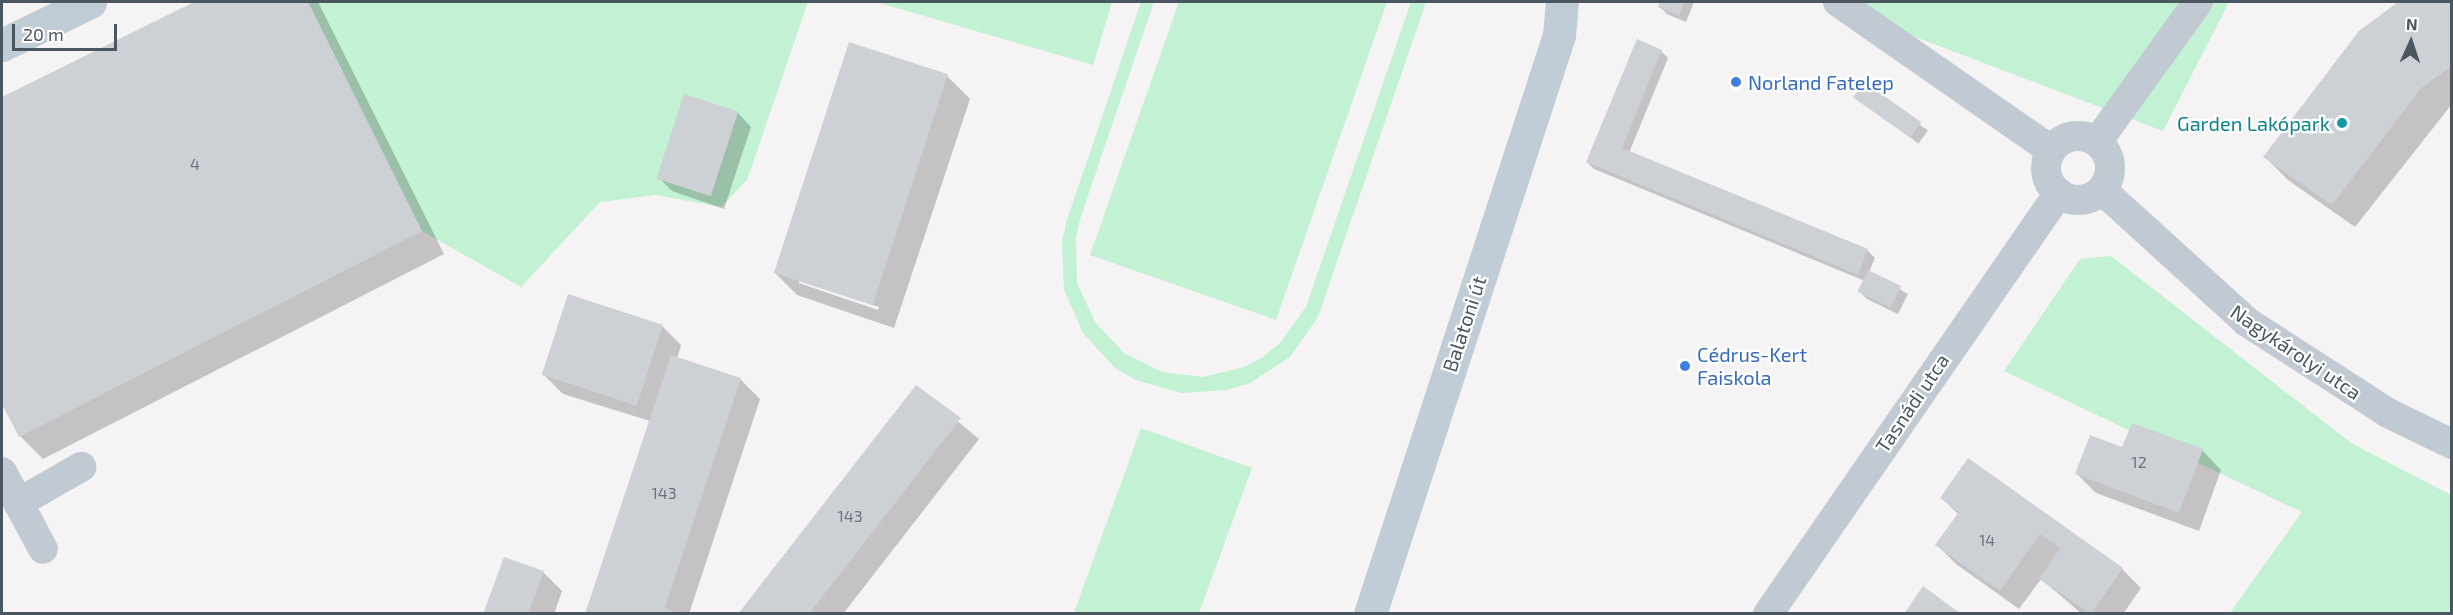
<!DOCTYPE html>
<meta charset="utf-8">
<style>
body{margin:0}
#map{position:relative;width:2453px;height:615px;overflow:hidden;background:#f5f3f3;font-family:"Exo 2",sans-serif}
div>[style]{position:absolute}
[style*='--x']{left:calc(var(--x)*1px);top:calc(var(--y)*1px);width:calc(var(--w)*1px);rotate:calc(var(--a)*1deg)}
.green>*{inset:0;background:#c2f1d3}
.shadow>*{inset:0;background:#0003;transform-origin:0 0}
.building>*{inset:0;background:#cdd0d5;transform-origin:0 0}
.minor>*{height:30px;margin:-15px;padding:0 15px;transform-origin:15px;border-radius:15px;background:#c1cad2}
.minor>.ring{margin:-15px;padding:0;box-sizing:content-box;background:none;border:30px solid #c1cad2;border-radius:50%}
.secondary>*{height:33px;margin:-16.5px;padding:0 16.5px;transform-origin:16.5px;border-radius:16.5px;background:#c0ccd6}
.dots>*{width:16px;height:16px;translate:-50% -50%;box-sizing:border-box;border:3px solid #fff;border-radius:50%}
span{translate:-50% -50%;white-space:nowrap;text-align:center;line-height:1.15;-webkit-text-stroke:4.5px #fff;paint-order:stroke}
.number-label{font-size:16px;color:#6b757e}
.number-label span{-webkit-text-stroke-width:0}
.shop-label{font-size:20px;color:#366cbe}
.left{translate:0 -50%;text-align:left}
.culture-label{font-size:20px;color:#0d838f}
.right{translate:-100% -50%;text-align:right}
.street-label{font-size:20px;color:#4a5761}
.frame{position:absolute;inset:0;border:3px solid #4a5761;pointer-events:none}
.north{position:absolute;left:2381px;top:12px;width:60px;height:60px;-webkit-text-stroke:4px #fff;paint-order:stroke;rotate:3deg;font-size:16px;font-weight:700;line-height:24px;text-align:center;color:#4a5761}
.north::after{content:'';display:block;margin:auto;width:21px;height:27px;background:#4a5761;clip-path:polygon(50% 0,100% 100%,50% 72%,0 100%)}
.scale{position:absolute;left:12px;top:24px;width:105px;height:27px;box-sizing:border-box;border:3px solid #4a5761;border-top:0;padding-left:8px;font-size:18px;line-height:21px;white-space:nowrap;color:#4a5761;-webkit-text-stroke:4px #fff;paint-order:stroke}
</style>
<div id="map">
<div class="green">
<i style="clip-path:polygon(308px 2px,808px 2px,747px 180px,721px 207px,656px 195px,600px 202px,521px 287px,422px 231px)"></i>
<i style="clip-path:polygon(876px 2px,1112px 2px,1093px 65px)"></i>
<i style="clip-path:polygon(1141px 2px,1154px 2px,1080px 219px,1076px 239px,1077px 283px,1095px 322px,1124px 353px,1162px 372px,1203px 377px,1244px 367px,1263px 357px,1280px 343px,1306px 307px,1411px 2px,1426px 2px,1318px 317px,1290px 357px,1250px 383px,1227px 390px,1181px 393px,1136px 380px,1115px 368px,1083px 333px,1064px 290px,1062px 242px,1067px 220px)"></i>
<i style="clip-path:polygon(1179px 2px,1387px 2px,1276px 320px,1090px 255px)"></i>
<i style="clip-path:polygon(1823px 2px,2229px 2px,2163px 131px)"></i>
<i style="clip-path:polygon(2111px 256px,2351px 443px,2451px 495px,2451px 613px,2230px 613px,2302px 512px,2004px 371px,2080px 259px)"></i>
<i style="clip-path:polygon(1141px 428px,1252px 468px,1199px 613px,1074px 613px)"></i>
</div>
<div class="shadow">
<i style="clip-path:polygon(198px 2px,318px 2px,444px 254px,43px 459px,20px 436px,2px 400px,2px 99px)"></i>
<i style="clip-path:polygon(1662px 2px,1694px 2px,1686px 22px,1667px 14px,1660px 7px)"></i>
<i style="clip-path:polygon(2400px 2px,2452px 2px,2452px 104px,2355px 227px,2288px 180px,2265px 157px,2388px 10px)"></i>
<i style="clip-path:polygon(1661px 51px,1668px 58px,1629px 153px,1868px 251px,1875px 258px,1869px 272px,1908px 294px,1898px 314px,1867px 299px,1860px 292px,1865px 281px,1594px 169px,1587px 162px)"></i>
<i style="clip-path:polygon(evenodd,947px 76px,970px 99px,894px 328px,797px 295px,774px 272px,947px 76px,799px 280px,879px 307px,878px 310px,799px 283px,799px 280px)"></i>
<i style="left:1864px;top:84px;width:79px;height:16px;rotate:36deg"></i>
<i style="clip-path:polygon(738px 113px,751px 127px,724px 209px,672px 191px,658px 177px)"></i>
<i style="clip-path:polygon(662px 326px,681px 345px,677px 359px,741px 380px,760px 399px,689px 614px,587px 614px,650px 421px,563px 394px,544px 375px)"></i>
<i style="clip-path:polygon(916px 387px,979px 439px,843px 614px,740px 614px)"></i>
<i style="clip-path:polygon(2202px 450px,2221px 470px,2199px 531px,2096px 493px,2077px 474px)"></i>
<i style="clip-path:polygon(1968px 460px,2122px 569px,2141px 588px,2123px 614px,2082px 614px,2041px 579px,2019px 609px,1956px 564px,1937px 545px,1959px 515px,1942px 498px)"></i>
<i style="clip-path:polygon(543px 572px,562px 591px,554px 614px,485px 614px)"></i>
</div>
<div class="building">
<i style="clip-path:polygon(194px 2px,308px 2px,422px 231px,19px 437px,2px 404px,2px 97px)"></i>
<i style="clip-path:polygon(1660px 2px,1685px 2px,1679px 16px,1658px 7px)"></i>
<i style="clip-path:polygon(2398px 2px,2452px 2px,2452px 66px,2421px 88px,2332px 205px,2263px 157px,2359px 31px)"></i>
<i style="clip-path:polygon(1637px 39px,1662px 50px,1622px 148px,1868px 249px,1858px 275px,1586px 162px)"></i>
<i style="left:849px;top:42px;width:104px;height:243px;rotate:18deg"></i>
<i style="left:1864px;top:82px;width:70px;height:19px;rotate:35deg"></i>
<i style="left:684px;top:94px;width:57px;height:89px;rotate:18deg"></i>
<i style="left:1868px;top:270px;width:37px;height:24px;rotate:26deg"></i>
<i style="left:568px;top:294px;width:100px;height:85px;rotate:18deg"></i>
<i style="clip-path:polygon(671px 355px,741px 378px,665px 608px,679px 614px,585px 614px)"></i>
<i style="clip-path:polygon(916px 385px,961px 418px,809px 614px,738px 614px)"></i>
<i style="clip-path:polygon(2132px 423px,2203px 449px,2179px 513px,2075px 474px,2090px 435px,2122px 447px)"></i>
<i style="clip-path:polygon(1968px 458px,2123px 568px,2091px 614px,2039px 579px,2060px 548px,2040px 534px,2000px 591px,1935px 545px,1959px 512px,1940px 498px)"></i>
<i style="clip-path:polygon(504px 557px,544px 571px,528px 614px,483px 614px)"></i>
<i style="clip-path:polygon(1923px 586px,1961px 614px,1904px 614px)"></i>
</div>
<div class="minor">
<i style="--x:1838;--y:2;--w:259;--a:34.8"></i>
<i class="ring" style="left:2046px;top:136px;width:34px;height:34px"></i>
<i style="--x:2097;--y:142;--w:173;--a:-54.2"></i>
<i style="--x:2102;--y:190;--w:196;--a:42.3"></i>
<i style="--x:2247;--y:322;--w:168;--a:32.8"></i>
<i style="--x:2388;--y:413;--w:71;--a:25.8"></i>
<i style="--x:2;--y:472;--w:87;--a:62"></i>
<i style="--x:18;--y:503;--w:73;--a:-29.7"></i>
<i style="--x:1768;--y:614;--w:512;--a:-55.35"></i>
</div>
<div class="secondary">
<i style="--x:2;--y:45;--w:98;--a:-26"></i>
<i style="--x:1370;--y:614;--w:609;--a:-71.92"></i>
<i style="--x:1559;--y:35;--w:33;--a:-85"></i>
</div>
<div class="dots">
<i style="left:1736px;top:82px;background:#3f7fe0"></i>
<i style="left:2342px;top:123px;background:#0f9aa8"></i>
<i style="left:1685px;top:366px;background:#3f7fe0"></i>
</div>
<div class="number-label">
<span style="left:195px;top:164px">4</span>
<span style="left:2139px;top:462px">12</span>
<span style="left:664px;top:493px">143</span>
<span style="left:850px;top:516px">143</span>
<span style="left:1987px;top:540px">14</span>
</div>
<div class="shop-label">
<span class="left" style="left:1748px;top:82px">Norland Fatelep</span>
<span class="left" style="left:1697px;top:366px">Cédrus-Kert<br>Faiskola</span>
</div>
<div class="culture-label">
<span class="right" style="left:2330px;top:123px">Garden Lakópark</span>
</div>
<div class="street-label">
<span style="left:1464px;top:324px;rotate:-72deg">Balatoni út</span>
<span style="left:2296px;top:352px;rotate:34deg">Nagykárolyi utca</span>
<span style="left:1912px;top:403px;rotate:-56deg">Tasnádi utca</span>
</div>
<div class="frame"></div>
<div class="north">N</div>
<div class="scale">20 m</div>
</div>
